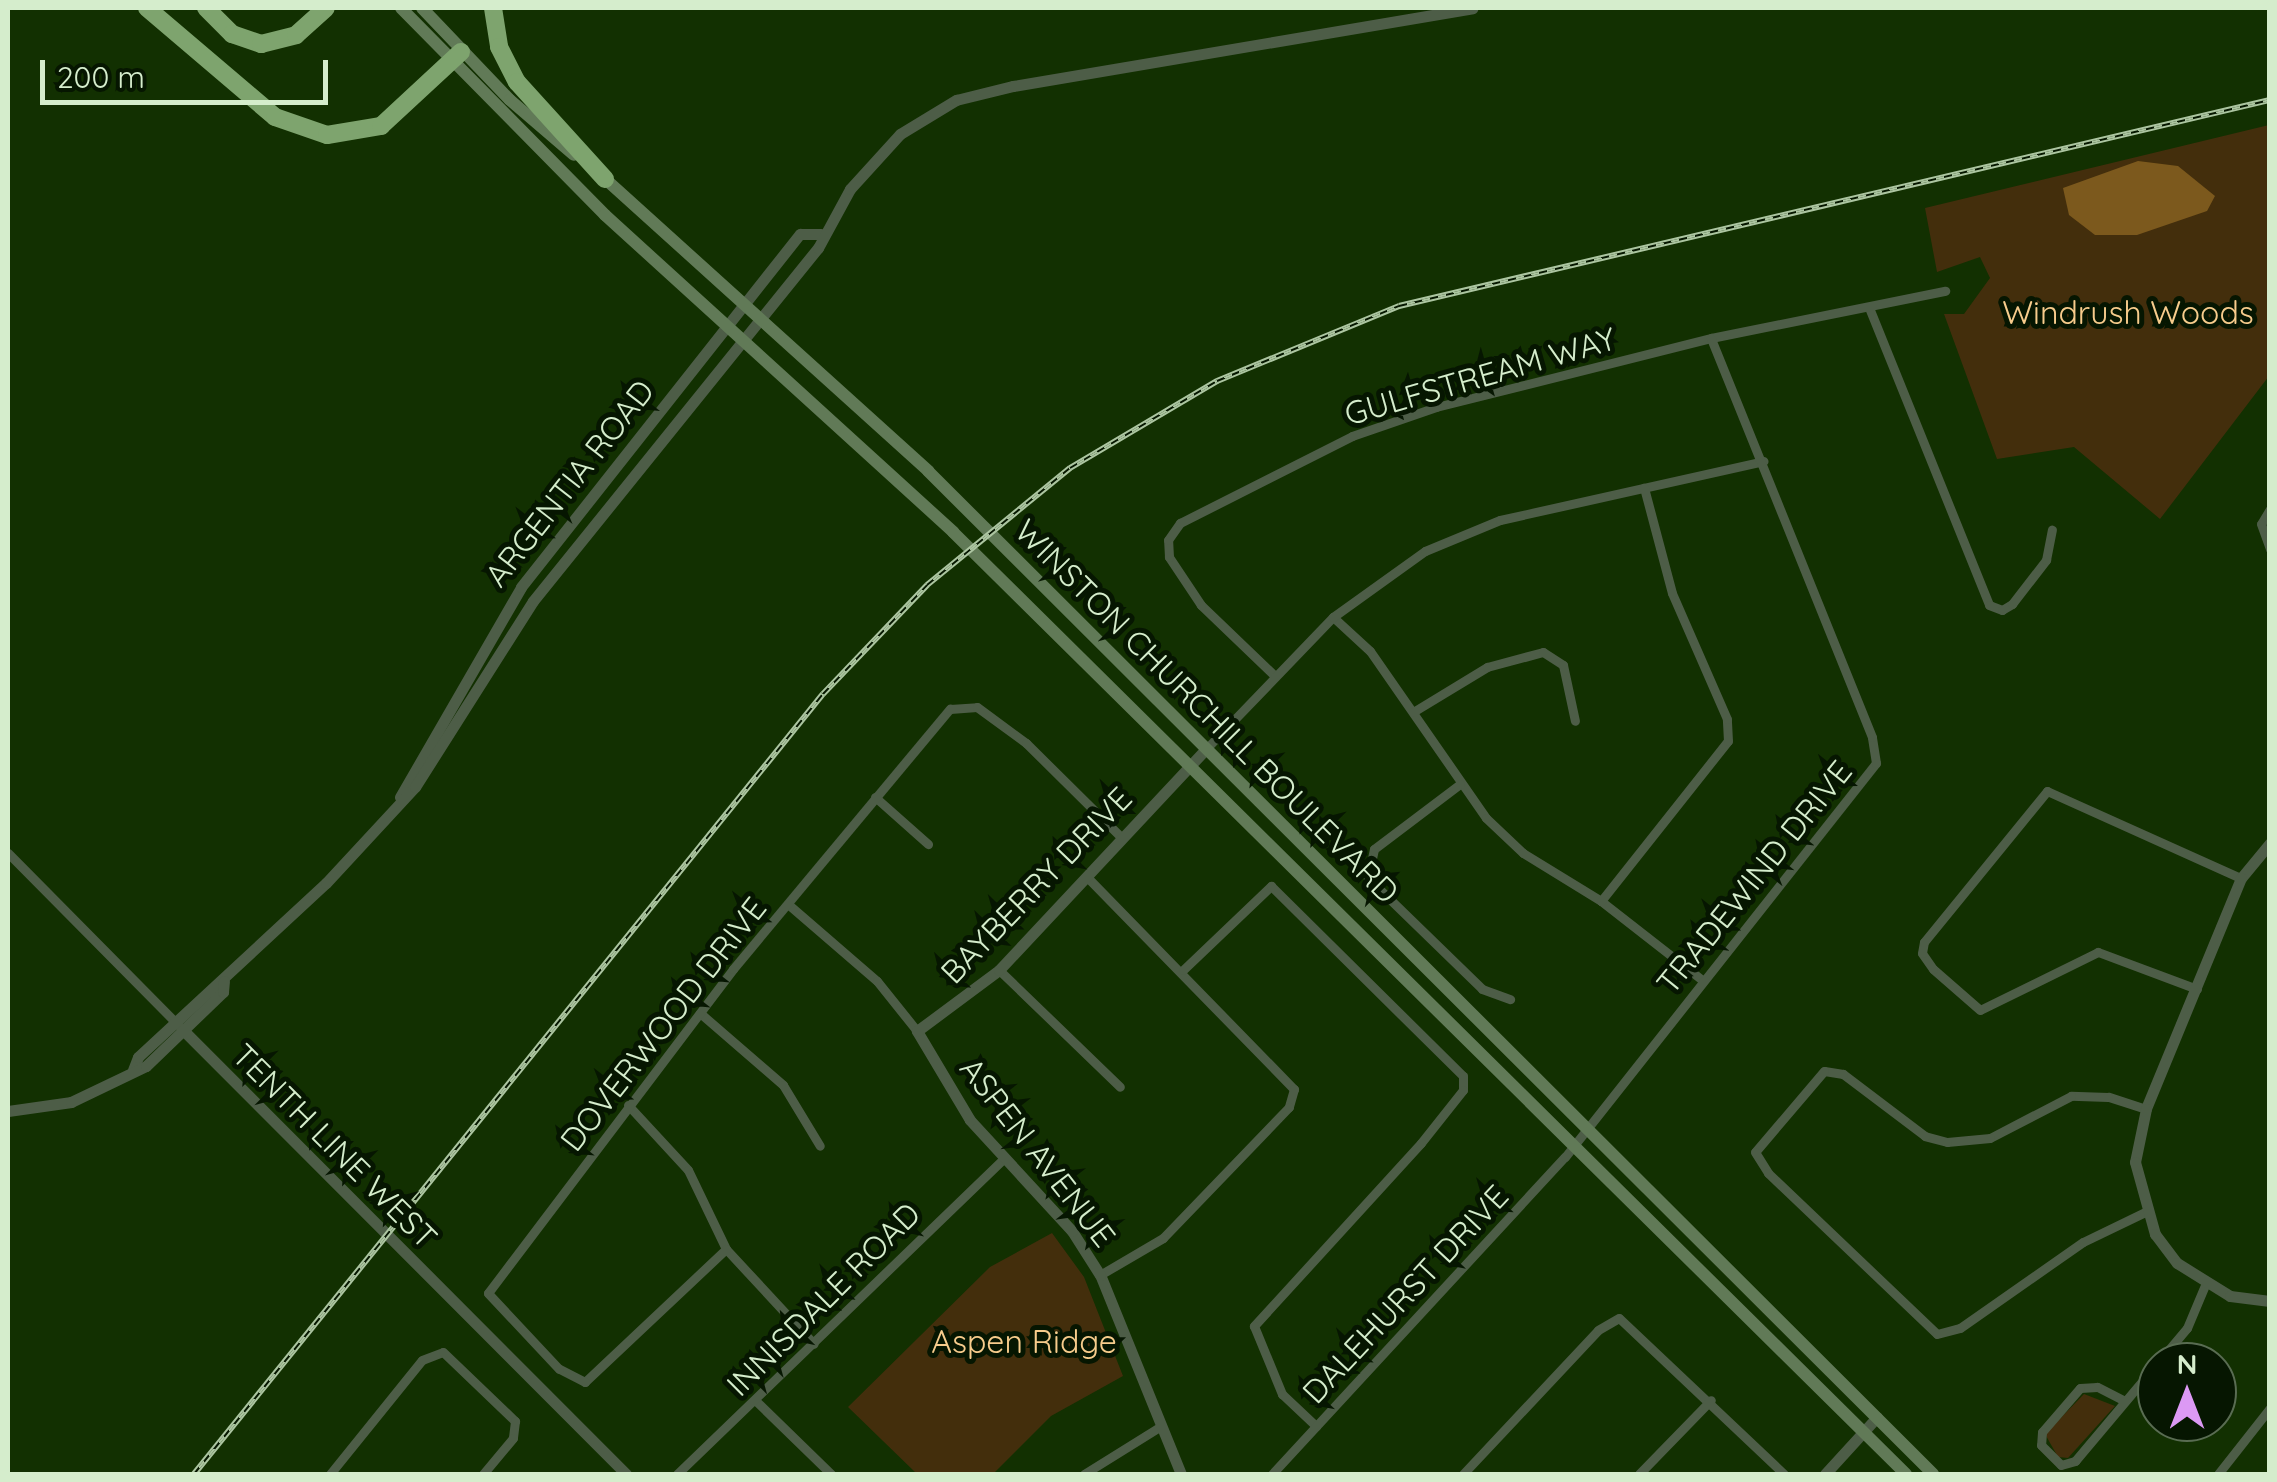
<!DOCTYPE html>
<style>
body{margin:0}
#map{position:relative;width:2277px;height:1482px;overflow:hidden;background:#123001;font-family:Quicksand,sans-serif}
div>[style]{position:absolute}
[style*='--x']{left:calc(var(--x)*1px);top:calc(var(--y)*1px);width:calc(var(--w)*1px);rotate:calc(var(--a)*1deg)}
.green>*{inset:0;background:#432e0c}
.forest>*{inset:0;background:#7c591d}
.minor>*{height:9px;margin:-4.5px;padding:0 4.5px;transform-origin:4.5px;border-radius:4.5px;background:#4d5d47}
.tertiary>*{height:11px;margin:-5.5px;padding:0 5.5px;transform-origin:5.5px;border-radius:5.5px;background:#4d5d47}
.secondary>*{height:12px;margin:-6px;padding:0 6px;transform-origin:6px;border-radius:6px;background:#617a57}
.motorway>*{height:18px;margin:-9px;padding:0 9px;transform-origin:9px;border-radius:9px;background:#7ea46e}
.rail>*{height:6px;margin-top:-3px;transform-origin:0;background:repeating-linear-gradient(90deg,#061601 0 8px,#acc5a1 0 16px);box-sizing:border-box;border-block:2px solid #acc5a1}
span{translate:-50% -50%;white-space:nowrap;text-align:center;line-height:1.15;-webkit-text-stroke:10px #061601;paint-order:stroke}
.park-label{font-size:32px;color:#f7cc8c}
.street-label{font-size:32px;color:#d5edcc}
.frame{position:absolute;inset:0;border:10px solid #d5edcc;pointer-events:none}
.north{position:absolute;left:2137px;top:1342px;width:100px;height:100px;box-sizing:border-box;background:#061601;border:2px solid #596c52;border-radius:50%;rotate:0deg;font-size:28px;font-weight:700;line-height:40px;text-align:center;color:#d5edcc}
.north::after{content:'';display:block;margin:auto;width:35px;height:45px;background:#dc99f4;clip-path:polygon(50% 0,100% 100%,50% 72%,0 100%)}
.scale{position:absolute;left:40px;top:60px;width:288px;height:45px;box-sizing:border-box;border:5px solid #d5edcc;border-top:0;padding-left:12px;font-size:30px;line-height:35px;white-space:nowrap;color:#d5edcc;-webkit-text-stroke:8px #061601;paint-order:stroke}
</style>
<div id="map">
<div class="green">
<i style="clip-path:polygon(2269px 125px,2269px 376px,2160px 519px,2074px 447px,1997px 459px,1944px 314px,1964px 314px,1990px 278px,1980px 257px,1937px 272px,1925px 208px)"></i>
<i style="clip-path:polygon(1052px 1233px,1084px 1277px,1123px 1376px,1051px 1416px,993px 1474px,917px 1474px,848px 1407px,990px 1267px)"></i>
<i style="clip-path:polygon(2084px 1394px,2115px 1406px,2068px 1458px,2058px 1457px,2045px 1434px)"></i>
</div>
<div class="forest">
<i style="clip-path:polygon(2138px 161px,2178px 166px,2215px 196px,2207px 211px,2137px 235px,2095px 235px,2069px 215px,2063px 188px)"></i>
</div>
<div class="minor">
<i style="--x:1870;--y:310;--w:318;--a:68"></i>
<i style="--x:1989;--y:605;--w:14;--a:21"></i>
<i style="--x:2002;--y:610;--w:12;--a:-31"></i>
<i style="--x:2012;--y:604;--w:56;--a:-52.3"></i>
<i style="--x:2046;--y:560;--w:31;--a:-79"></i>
<i style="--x:2270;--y:509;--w:17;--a:121"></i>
<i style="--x:2261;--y:524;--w:27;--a:70"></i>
<i style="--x:1333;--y:617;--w:50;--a:42.6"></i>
<i style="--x:1370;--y:651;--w:203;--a:55.2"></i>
<i style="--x:1486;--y:818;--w:51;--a:43.4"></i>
<i style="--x:1523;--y:853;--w:92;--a:31.6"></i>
<i style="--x:1601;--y:901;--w:128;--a:38"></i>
<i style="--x:1275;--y:676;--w:103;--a:-136.2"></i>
<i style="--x:1201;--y:605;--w:58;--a:-123.7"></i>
<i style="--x:1169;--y:557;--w:17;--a:-93"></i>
<i style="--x:1168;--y:540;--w:21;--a:-55"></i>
<i style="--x:1180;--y:523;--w:193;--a:-26.8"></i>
<i style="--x:1352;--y:436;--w:89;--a:-19"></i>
<i style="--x:1436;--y:407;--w:284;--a:-14.1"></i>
<i style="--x:1711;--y:338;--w:239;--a:-11.4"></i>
<i style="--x:1413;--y:712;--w:87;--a:-31.3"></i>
<i style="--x:1487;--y:667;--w:58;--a:-15"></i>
<i style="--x:1543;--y:652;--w:24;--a:33"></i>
<i style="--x:1563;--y:665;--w:57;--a:77.9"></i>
<i style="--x:1205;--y:750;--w:185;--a:-46.1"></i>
<i style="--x:1333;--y:617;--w:113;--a:-35.7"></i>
<i style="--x:1425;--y:551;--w:81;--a:-22.5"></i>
<i style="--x:1500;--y:520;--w:270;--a:-12.6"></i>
<i style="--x:1460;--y:784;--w:108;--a:142.9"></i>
<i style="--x:1374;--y:849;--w:30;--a:102"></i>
<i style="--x:1368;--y:878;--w:159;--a:44.2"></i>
<i style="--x:1482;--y:989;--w:30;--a:20"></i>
<i style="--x:875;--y:797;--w:71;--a:41.6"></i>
<i style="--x:8;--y:853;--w:243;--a:45.3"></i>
<i style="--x:1086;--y:876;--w:298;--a:45.7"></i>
<i style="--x:1294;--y:1089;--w:19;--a:106"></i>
<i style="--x:1289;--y:1107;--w:182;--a:133.9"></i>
<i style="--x:1163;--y:1238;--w:73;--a:149.6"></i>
<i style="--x:1601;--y:901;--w:204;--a:-51.6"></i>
<i style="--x:1728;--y:741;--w:22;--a:-93"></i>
<i style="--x:1727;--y:719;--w:137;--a:-113.6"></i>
<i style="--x:1672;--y:593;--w:109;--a:-104.9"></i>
<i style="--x:789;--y:905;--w:116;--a:40.8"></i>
<i style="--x:877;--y:981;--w:64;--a:51.3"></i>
<i style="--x:999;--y:970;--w:168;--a:44"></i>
<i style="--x:1183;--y:970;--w:122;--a:-43.7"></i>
<i style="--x:1271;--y:886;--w:270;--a:44.7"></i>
<i style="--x:1463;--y:1076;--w:14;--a:90"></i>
<i style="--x:1463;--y:1090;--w:68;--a:128.4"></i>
<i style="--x:1421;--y:1143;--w:248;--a:132.4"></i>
<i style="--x:1254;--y:1326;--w:74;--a:67.6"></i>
<i style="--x:1282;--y:1394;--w:47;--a:43.3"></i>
<i style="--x:2197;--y:989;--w:106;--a:-159.5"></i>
<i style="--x:2098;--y:952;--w:131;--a:153.8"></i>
<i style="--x:1980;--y:1010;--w:62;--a:-138.9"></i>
<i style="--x:1933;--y:969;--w:19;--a:-125"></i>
<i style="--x:1922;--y:953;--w:11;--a:-80"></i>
<i style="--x:1924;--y:942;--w:195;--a:-50.8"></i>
<i style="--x:2047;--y:791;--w:213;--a:24.2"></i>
<i style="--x:700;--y:1013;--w:110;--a:40.9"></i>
<i style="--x:783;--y:1085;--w:71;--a:58.8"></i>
<i style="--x:628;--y:1105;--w:88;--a:47.3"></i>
<i style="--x:688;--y:1170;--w:88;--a:64.3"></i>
<i style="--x:726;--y:1249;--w:129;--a:47.2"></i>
<i style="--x:2146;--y:1109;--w:40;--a:-162"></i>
<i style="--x:2108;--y:1097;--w:37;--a:-178"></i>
<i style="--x:2071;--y:1096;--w:91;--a:152.6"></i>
<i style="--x:1990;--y:1138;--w:43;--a:174.7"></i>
<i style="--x:1947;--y:1142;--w:23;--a:-165"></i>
<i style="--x:1925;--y:1136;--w:103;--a:-142.9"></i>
<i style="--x:1843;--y:1074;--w:19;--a:-171"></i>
<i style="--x:1824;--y:1071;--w:106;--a:130.4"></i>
<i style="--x:1755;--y:1152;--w:25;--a:58"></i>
<i style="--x:1768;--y:1173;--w:233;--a:43.6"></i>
<i style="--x:1937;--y:1334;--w:24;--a:-15"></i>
<i style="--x:1960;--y:1328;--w:150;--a:-35"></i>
<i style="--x:2083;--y:1242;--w:71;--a:-25.8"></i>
<i style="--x:726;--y:1249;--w:194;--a:136.7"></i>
<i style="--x:585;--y:1382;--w:29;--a:-153"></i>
<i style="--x:559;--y:1369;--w:104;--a:-133.1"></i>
<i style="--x:488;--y:1293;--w:406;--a:-52.9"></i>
<i style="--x:733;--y:969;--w:339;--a:-50.2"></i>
<i style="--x:950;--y:709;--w:27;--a:-4"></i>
<i style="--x:977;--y:707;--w:61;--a:36.3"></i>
<i style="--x:1026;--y:743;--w:135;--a:44.7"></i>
<i style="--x:2123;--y:1400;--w:29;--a:-153"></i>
<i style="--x:2097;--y:1387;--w:17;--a:177"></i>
<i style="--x:2080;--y:1388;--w:58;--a:130.8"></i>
<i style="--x:2042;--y:1432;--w:13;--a:94"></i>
<i style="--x:2041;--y:1445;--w:28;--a:45"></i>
<i style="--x:2061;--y:1465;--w:15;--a:-16"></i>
<i style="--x:2075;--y:1461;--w:174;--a:-49.9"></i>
<i style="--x:2187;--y:1328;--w:47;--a:-67.3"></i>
<i style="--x:756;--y:1401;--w:105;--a:44.2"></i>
<i style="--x:330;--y:1474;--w:146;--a:-51.1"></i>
<i style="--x:422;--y:1360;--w:22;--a:-21"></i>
<i style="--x:443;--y:1352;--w:100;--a:43.8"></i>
<i style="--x:515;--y:1421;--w:17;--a:97"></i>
<i style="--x:513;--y:1438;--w:47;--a:129.8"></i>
<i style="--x:677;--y:1474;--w:455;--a:-44"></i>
<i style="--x:1084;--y:1474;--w:87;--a:-31.9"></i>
<i style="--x:1272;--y:1474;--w:432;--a:-47.3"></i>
<i style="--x:1565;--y:1157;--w:502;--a:-51.71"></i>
<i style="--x:1876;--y:763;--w:26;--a:-99"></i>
<i style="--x:1872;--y:737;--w:430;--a:-112"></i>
<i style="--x:1463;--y:1474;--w:197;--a:-46.8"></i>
<i style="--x:1598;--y:1330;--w:24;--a:-30"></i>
<i style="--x:1619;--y:1318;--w:227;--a:43.4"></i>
<i style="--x:1639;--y:1474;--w:103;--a:-45.8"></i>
<i style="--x:2218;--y:1474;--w:84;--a:-51.8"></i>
</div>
<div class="tertiary">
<i style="--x:400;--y:797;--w:242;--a:-60"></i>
<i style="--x:521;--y:587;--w:450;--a:-51.7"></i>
<i style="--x:800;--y:234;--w:21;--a:0"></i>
<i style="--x:2270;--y:843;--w:45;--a:129.6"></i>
<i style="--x:2241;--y:878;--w:250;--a:112.4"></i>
<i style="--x:2146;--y:1109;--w:54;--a:101.7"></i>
<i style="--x:2135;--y:1162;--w:75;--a:74.5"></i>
<i style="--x:2155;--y:1234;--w:36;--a:53"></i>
<i style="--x:2177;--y:1263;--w:62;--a:31.9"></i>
<i style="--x:2230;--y:1296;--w:40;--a:7.1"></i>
<i style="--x:184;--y:1031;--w:626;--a:45.06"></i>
<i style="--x:133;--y:1070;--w:14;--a:-69"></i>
<i style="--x:138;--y:1057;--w:256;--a:-42.8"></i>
<i style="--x:326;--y:883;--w:131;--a:-47.2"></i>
<i style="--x:415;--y:787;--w:220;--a:-57.6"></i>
<i style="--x:533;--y:601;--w:454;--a:-51.1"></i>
<i style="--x:818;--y:248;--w:67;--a:-61.5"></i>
<i style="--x:850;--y:189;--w:74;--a:-47.7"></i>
<i style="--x:900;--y:134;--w:66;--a:-31.3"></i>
<i style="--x:956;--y:100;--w:59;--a:-13.8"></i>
<i style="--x:1013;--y:86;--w:466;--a:-9.6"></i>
<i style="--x:8;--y:1111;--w:64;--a:-8.1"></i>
<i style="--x:71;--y:1102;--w:83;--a:-25.6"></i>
<i style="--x:146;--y:1066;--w:107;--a:-43.9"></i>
<i style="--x:223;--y:992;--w:11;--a:-85"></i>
<i style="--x:1181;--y:1474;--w:215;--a:-112.1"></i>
<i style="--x:1100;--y:1275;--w:52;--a:-122.5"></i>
<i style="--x:1072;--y:1231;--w:151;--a:-132.6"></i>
<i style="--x:970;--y:1120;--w:104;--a:-120.8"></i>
<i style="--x:917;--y:1031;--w:102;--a:-36.6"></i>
<i style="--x:999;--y:970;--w:301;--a:-46.9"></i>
<i style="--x:1825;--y:1474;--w:77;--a:-47.6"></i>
</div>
<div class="secondary">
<i style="--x:401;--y:8;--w:291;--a:45.4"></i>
<i style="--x:605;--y:215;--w:471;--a:42.3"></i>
<i style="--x:953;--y:532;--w:1340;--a:44.67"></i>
<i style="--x:422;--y:8;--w:127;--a:46.3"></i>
<i style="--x:510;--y:100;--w:84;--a:40.7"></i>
<i style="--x:602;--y:176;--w:440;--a:42.1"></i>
<i style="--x:928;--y:471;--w:1420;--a:44.94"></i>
</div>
<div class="motorway">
<i style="--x:147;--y:8;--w:168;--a:40.4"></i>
<i style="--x:275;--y:117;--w:55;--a:19.1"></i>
<i style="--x:327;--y:135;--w:55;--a:-9.5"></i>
<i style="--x:381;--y:126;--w:109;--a:-42.8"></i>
<i style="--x:206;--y:8;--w:37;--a:45"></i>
<i style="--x:232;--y:34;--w:31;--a:19"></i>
<i style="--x:261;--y:44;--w:36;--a:-14"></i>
<i style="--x:296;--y:35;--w:40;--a:-42"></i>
<i style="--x:493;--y:8;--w:39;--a:81"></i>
<i style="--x:499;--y:47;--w:39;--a:63"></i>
<i style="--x:517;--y:82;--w:131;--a:47.8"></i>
</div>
<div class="rail">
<i style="--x:194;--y:1474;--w:1002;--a:-51.12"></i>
<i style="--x:823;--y:694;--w:151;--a:-46.3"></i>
<i style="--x:927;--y:585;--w:185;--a:-39.3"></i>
<i style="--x:1070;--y:468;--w:171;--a:-30.6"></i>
<i style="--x:1217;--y:381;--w:197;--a:-22.4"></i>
<i style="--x:1399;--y:306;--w:895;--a:-13.31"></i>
</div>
<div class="park-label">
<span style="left:2128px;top:312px">Windrush Woods</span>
<span style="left:1024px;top:1341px">Aspen Ridge</span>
</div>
<div class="street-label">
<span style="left:1480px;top:376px;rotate:-16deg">GULFSTREAM WAY</span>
<span style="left:569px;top:483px;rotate:-52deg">ARGENTIA ROAD</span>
<span style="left:1207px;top:711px;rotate:45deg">WINSTON CHURCHILL BOULEVARD</span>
<span style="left:1754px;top:877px;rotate:-51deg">TRADEWIND DRIVE</span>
<span style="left:1036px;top:885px;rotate:-46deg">BAYBERRY DRIVE</span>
<span style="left:663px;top:1024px;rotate:-52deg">DOVERWOOD DRIVE</span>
<span style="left:335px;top:1146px;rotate:45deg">TENTH LINE WEST</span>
<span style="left:1038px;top:1152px;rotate:52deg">ASPEN AVENUE</span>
<span style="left:1405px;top:1294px;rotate:-47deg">DALEHURST DRIVE</span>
<span style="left:823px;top:1299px;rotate:-45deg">INNISDALE ROAD</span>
</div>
<div class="frame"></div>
<div class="north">N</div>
<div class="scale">200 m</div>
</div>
